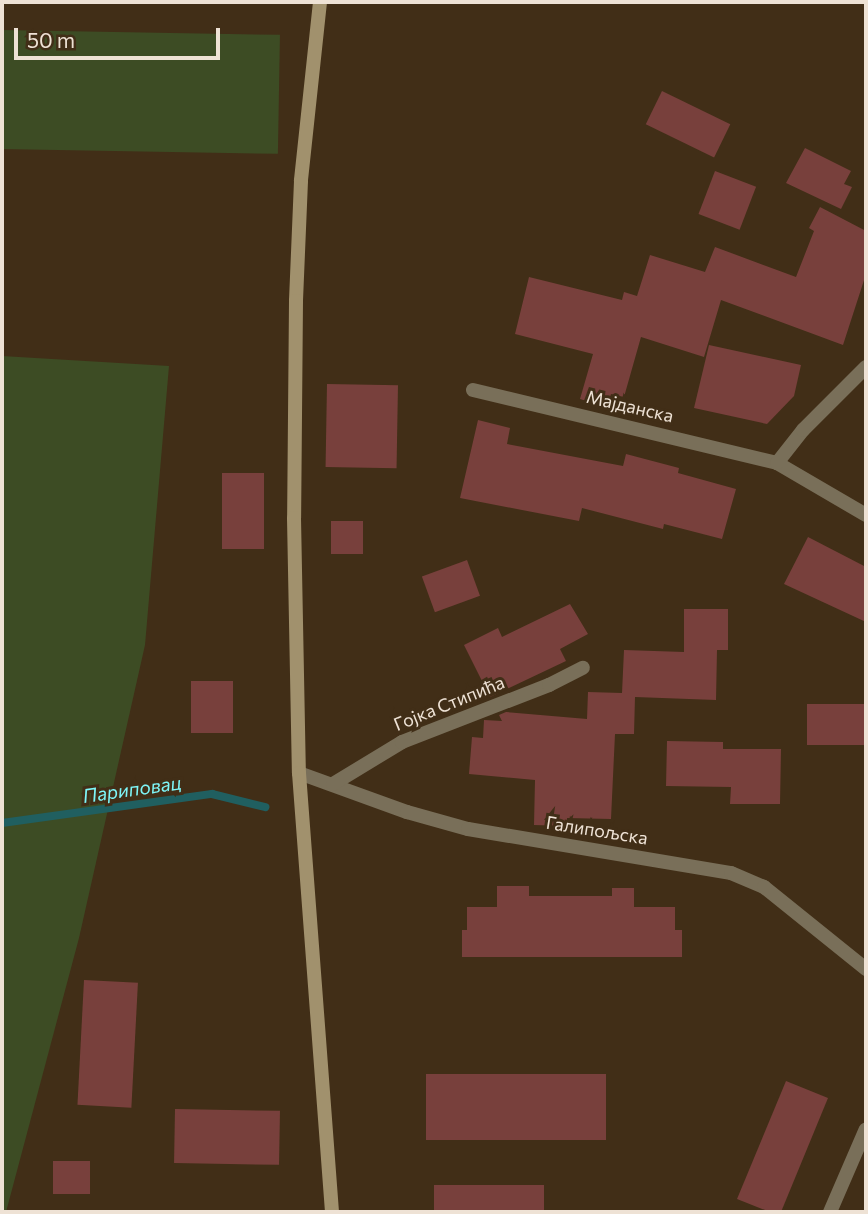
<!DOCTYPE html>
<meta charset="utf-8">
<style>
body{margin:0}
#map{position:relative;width:868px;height:1214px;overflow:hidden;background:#412e17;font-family:Commissioner,sans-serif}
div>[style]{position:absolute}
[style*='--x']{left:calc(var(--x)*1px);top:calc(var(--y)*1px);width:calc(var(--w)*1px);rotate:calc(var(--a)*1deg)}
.green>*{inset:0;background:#3d4c24;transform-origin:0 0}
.stream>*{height:8px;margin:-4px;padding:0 4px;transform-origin:4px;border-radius:4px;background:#205f60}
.building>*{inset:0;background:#78403c;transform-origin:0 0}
.minor>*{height:14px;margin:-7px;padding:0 7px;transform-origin:7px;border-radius:7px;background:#796f59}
.tertiary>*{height:14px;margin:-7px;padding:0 7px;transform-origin:7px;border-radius:7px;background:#796f59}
.secondary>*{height:14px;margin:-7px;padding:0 7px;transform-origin:7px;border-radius:7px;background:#a1916d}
span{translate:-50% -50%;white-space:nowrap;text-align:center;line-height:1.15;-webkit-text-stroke:6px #412e17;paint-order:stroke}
.street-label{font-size:18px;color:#eee2d5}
.water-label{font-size:19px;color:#7ef6f8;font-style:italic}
.frame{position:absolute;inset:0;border:4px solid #eee2d5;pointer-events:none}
.scale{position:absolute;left:14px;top:28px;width:206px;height:32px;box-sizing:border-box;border:4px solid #eee2d5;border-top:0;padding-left:9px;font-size:21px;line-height:24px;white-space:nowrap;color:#eee2d5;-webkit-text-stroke:5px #412e17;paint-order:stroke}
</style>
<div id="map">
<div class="green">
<i style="left:2px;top:30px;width:278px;height:119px;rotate:1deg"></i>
<i style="clip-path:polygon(2px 356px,169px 366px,145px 645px,79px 938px,6px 1212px,2px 1212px)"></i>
</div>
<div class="stream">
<i style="--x:2;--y:823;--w:212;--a:-7.9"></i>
<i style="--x:212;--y:794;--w:55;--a:13.8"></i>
</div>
<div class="building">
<i style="left:662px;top:91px;width:76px;height:37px;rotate:26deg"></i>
<i style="clip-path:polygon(805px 148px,851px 171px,844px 184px,852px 187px,841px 209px,786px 183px)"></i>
<i style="left:715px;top:171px;width:44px;height:46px;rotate:21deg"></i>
<i style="clip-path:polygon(820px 207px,866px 231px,866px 274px,843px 345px,721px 300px,704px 357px,641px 337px,624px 397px,611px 394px,607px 407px,580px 399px,593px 354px,515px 334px,529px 277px,622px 300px,624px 292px,637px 296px,650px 255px,705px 272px,715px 247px,796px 277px,814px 231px,809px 228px)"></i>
<i style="clip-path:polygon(709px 345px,801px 365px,794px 396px,767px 424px,694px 408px)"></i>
<i style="left:327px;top:384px;width:71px;height:83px;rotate:1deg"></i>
<i style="clip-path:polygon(478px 420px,510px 428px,507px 444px,623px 466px,626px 454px,679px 468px,678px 473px,736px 489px,722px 539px,664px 524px,663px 529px,582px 508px,579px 521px,460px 498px)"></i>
<i style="left:222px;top:473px;width:42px;height:76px"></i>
<i style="left:331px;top:521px;width:32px;height:33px"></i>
<i style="clip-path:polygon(808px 537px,866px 567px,866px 622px,784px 584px)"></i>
<i style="left:467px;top:560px;width:38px;height:48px;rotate:70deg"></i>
<i style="clip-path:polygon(570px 604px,588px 634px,560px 649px,566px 661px,490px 697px,464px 645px,498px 628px,502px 637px)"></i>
<i style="clip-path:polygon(684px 609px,728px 609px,728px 650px,717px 650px,716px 700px,635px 697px,634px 734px,615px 734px,611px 819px,567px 818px,567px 826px,534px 825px,535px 780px,469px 774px,472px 737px,483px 738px,484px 720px,502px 721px,499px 715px,506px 712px,587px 719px,588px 692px,622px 693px,624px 650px,684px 652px)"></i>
<i style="left:191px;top:681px;width:42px;height:52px"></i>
<i style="left:807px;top:704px;width:59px;height:41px"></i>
<i style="clip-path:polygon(667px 741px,723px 742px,723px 749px,781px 749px,780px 804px,730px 804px,731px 787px,666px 786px)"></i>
<i style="clip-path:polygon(497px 886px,529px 886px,529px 896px,612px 896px,612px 888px,634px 888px,634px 907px,675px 907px,675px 930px,682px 930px,682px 957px,462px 957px,462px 930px,467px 930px,467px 907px,497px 907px)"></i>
<i style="left:84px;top:980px;width:54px;height:125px;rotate:3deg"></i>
<i style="left:426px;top:1074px;width:180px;height:66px"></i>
<i style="clip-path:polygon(786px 1081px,828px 1098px,781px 1212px,770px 1212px,737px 1199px)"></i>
<i style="left:175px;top:1109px;width:105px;height:54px;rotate:1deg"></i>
<i style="left:53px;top:1161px;width:37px;height:33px"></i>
<i style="left:434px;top:1185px;width:110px;height:27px"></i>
</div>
<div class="minor">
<i style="--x:473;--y:390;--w:313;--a:13.5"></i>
<i style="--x:777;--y:463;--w:103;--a:30.3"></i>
<i style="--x:777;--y:463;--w:42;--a:-51.8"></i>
<i style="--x:803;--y:430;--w:89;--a:-45"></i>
<i style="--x:299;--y:773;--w:115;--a:19.9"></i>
<i style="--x:407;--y:812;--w:63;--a:15.6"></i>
<i style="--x:468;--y:829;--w:267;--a:9.5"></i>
<i style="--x:731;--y:873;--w:36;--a:23"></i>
<i style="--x:764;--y:887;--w:131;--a:38.8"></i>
<i style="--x:333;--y:784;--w:81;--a:-31.3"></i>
<i style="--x:402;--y:742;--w:158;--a:-21.2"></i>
<i style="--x:549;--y:685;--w:38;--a:-27"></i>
</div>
<div class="tertiary">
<i style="--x:830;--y:1212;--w:90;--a:-66.6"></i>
</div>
<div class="secondary">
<i style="--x:320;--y:2;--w:180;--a:96.1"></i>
<i style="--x:301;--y:181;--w:120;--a:92.4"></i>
<i style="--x:296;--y:301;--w:217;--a:90.5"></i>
<i style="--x:294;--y:518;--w:255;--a:88.9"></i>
<i style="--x:299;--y:773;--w:440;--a:85.7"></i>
</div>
<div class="street-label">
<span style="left:630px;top:406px;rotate:13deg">Мајданска</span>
<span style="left:449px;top:703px;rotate:-22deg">Гојка Стипића</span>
<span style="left:597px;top:830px;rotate:9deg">Галипољска</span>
</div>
<div class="water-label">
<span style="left:132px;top:789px;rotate:-8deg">Париповац</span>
</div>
<div class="frame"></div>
<div class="scale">50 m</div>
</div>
